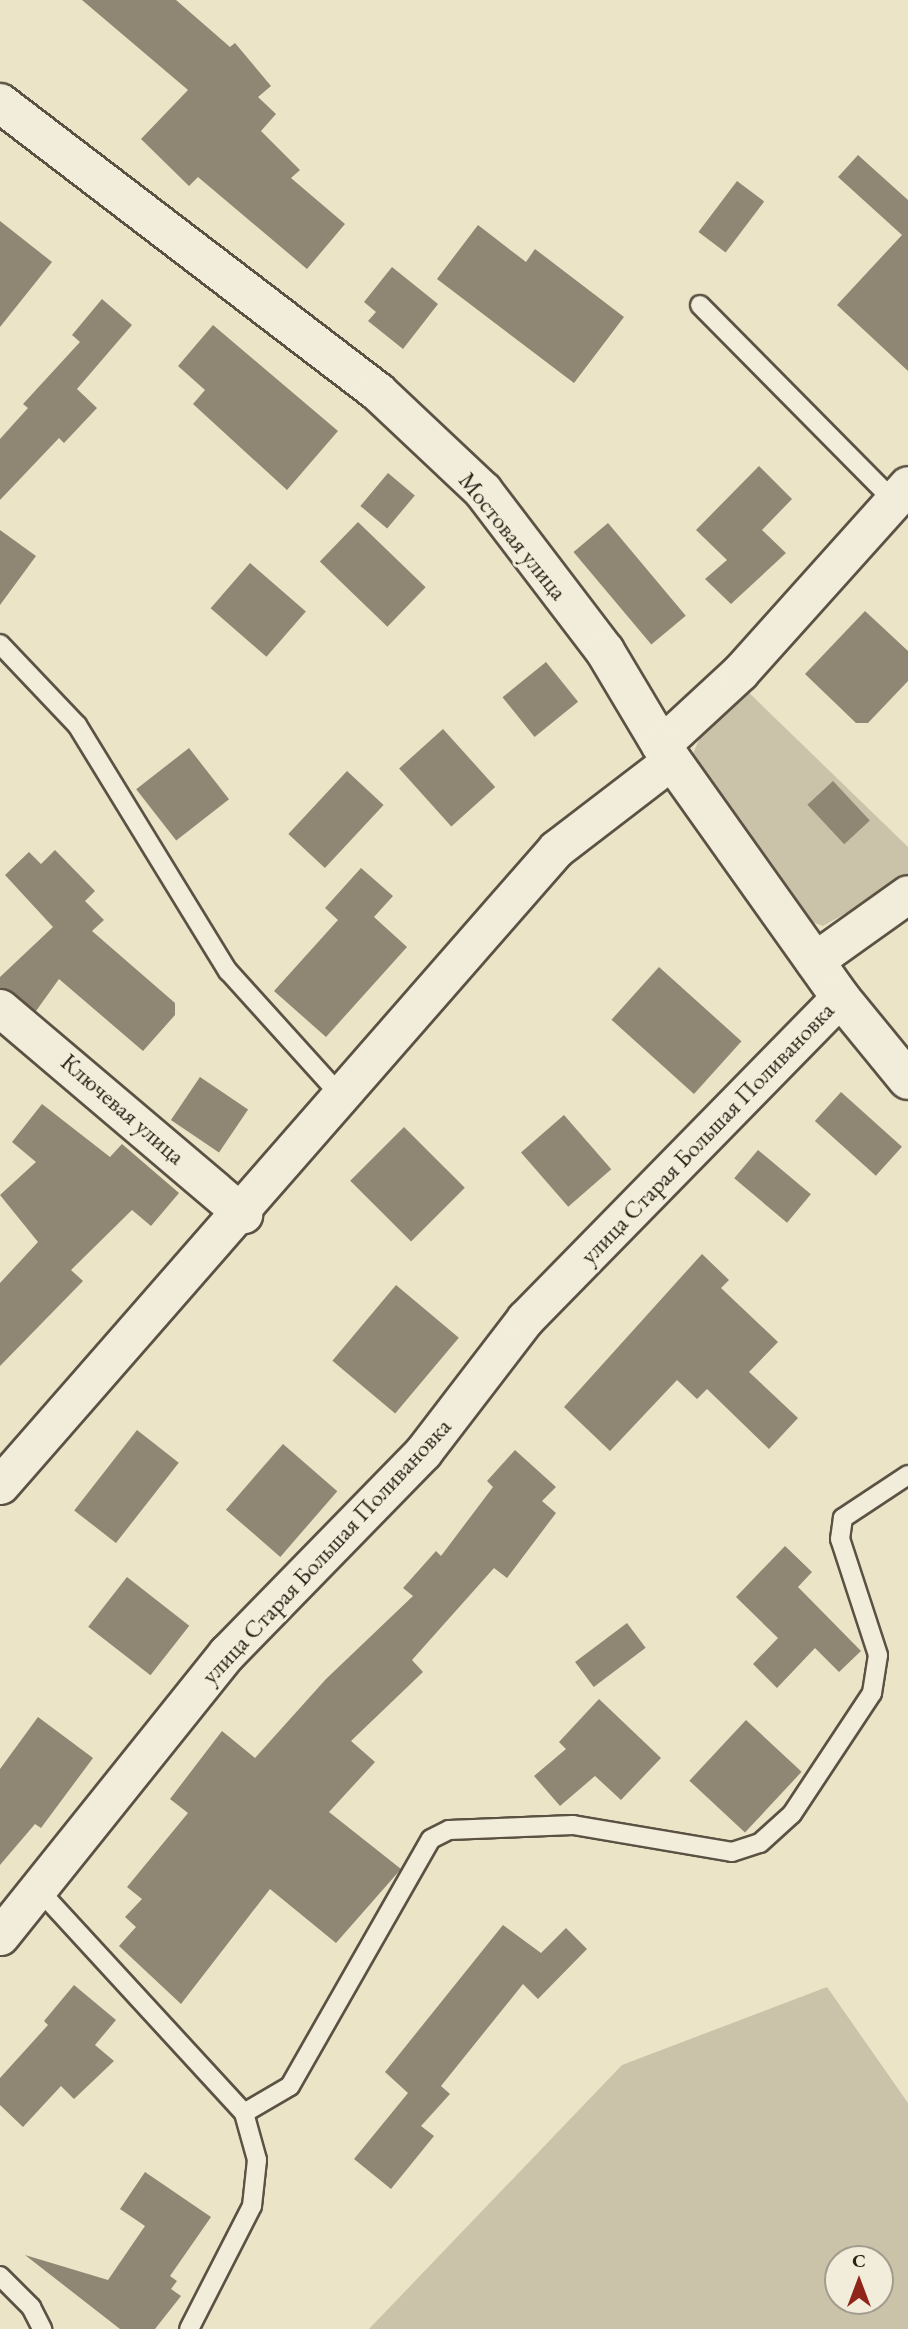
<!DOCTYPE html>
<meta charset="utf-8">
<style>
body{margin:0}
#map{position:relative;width:908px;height:2329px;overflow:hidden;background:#ebe4c7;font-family:"EB Garamond",serif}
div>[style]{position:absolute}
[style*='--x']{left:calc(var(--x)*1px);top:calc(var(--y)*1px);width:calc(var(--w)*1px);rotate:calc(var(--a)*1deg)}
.green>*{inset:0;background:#cac3a9}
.building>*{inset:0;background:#8f8773;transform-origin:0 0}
.roads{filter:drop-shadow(2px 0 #5b5244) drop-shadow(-2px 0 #5b5244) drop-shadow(0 2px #5b5244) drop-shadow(0 -2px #5b5244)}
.lane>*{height:18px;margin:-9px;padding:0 9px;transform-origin:9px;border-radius:9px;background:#f2eddb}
.street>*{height:37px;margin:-18.5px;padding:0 18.5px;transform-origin:18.5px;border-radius:18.5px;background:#f2eddb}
.secondary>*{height:38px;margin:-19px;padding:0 19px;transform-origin:19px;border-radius:19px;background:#f2eddb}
span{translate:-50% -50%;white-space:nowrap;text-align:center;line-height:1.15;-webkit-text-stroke:6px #f2eddb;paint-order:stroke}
.street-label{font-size:24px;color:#2b2218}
.north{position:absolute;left:824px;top:2245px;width:70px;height:70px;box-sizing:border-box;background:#f2eddb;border:2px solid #a29c8d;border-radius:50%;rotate:0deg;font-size:19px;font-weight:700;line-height:28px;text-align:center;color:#2b2218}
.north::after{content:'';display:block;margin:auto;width:24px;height:32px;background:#8f2418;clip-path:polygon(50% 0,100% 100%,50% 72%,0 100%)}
</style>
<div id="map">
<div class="green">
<i style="clip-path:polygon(742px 686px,908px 847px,908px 878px,823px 926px,807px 920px,693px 754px,709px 716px)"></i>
<i style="clip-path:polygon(evenodd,827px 1987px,908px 2103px,908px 2329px,369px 2329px,622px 2065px,827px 1987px,880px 2259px,880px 2301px,838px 2301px,838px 2259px,880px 2259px)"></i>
</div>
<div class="building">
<i style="clip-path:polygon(82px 0,176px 0,230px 47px,235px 43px,271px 86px,258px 97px,276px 114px,261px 131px,300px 170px,291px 178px,345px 224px,307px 269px,198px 177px,189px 186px,141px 139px,188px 90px)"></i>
<i style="clip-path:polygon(858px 155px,908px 200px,908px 371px,837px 305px,902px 235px,838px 177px)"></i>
<i style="left:737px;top:181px;width:34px;height:64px;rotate:37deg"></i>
<i style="clip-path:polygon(0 221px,52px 262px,0 327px)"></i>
<i style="clip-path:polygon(478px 225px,526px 262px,535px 249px,624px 317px,574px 383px,437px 279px)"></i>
<i style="clip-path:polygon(392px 267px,438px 304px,403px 349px,368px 321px,376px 312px,364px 302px)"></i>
<i style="clip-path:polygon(102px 299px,132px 325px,77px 389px,97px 408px,64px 443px,59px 438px,0 500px,0 439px,28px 408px,23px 404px,80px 342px,72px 335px)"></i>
<i style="clip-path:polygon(213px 325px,338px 431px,287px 490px,193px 404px,205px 390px,178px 366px)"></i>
<i style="clip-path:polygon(759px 466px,792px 499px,762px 530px,786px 553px,731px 604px,705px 579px,727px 560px,696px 530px)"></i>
<i style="left:388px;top:473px;width:35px;height:43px;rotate:40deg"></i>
<i style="left:358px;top:522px;width:94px;height:55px;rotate:44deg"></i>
<i style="left:608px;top:523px;width:121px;height:45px;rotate:50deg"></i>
<i style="clip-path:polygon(0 530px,36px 556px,0 605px)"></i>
<i style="left:250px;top:563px;width:74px;height:60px;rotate:41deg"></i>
<i style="clip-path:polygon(865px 611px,908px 651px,908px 681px,868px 723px,856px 723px,805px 674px)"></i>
<i style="left:546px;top:662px;width:51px;height:56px;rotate:51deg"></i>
<i style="left:443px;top:729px;width:78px;height:59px;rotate:48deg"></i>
<i style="left:189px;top:748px;width:65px;height:67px;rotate:52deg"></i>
<i style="left:347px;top:771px;width:50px;height:86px;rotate:43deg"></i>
<i style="left:833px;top:781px;width:54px;height:35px;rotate:47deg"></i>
<i style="clip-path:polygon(55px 850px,95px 891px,85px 901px,104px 920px,92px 931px,175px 1003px,175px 1015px,143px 1051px,59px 979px,36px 1011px,0 988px,0 977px,53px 927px,5px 875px,29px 852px,41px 864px)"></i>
<i style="clip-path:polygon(361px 868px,393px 896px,374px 917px,407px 947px,326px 1037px,274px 991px,338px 920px,325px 908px)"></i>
<i style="left:659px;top:967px;width:111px;height:71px;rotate:42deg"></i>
<i style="left:200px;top:1077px;width:58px;height:52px;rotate:34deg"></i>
<i style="left:841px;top:1092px;width:82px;height:39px;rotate:42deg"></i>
<i style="clip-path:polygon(42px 1104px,110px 1157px,122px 1144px,179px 1193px,151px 1226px,132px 1210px,71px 1270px,83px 1281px,0 1366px,0 1283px,38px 1242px,0 1195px,36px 1162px,12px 1142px)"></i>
<i style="left:564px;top:1115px;width:72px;height:57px;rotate:49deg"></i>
<i style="left:404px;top:1127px;width:86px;height:76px;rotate:45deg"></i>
<i style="left:758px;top:1150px;width:69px;height:37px;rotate:40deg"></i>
<i style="clip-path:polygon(702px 1254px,729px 1280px,721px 1288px,778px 1342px,749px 1372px,798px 1418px,769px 1449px,707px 1389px,697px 1399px,677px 1380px,610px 1451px,564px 1407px)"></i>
<i style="left:396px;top:1285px;width:82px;height:99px;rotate:40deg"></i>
<i style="left:137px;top:1430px;width:53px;height:102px;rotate:38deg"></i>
<i style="left:283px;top:1444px;width:72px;height:87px;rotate:41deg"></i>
<i style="clip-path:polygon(515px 1450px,556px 1487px,542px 1501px,556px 1513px,507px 1578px,494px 1568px,412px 1660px,423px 1672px,351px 1741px,375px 1762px,329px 1812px,401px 1869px,336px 1943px,270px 1889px,181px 2004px,119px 1946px,136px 1927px,125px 1917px,142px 1899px,127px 1887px,188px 1813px,170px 1799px,222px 1731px,255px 1758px,326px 1679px,413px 1596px,403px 1588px,436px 1551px,441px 1556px,493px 1487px,487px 1481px)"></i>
<i style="clip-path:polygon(785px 1546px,812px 1572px,798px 1587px,861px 1651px,839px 1672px,815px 1648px,777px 1688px,753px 1664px,778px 1638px,736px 1597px)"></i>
<i style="left:127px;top:1577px;width:79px;height:63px;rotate:38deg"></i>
<i style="left:627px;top:1623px;width:31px;height:65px;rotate:53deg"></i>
<i style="clip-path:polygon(599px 1699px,661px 1758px,621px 1800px,595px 1776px,560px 1806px,534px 1776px,566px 1749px,559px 1742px)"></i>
<i style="clip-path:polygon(38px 1717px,93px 1758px,41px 1828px,35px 1824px,0 1865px,0 1769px)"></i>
<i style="left:746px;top:1720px;width:76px;height:83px;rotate:43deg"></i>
<i style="clip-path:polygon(503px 1925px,541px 1953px,566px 1928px,587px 1949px,538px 1999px,523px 1984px,441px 2086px,450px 2094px,421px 2126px,434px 2136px,391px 2189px,354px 2159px,408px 2093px,385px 2072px)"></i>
<i style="clip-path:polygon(74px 1985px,116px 2020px,95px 2045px,114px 2061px,74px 2099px,61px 2086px,23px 2127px,0 2105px,0 2078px,48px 2025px,44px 2021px)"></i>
<i style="clip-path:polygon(145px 2172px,211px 2217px,170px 2276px,177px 2281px,171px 2289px,181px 2296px,155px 2329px,120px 2329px,25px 2255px,108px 2280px,145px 2226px,120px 2209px)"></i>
</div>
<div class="roads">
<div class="lane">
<i style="--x:700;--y:305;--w:276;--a:45.3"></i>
<i style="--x:0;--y:644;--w:112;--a:46.5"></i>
<i style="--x:77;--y:725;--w:289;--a:58.5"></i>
<i style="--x:228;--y:971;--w:167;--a:47.9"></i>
<i style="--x:40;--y:1891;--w:301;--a:47.4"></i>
<i style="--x:244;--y:2113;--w:49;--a:74.5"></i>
<i style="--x:257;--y:2160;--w:46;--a:96.2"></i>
<i style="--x:252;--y:2206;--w:138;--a:117.1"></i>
<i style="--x:244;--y:2113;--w:53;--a:-30.4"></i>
<i style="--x:290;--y:2086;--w:284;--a:-60.3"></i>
<i style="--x:431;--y:1839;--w:20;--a:-27"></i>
<i style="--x:449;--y:1830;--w:124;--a:-2.3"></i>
<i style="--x:573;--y:1825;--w:161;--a:9.6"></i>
<i style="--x:732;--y:1852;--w:29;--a:-18"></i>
<i style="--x:760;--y:1843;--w:43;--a:-42.2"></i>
<i style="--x:792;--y:1814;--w:145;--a:-56.5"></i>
<i style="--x:872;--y:1693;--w:38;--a:-81"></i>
<i style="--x:878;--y:1655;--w:122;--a:-108.1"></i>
<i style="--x:840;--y:1539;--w:21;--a:-82"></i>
<i style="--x:843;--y:1518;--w:78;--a:-33.5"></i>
<i style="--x:0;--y:2276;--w:44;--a:45"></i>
<i style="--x:31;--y:2307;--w:25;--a:63"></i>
</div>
<div class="street">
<i style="--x:661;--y:745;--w:108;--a:-42.7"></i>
<i style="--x:740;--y:672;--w:251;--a:-48.1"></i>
<i style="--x:814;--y:961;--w:115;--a:-35.5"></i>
<i style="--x:0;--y:1008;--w:319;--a:40.3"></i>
<i style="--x:0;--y:1485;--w:845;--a:-48.84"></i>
<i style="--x:556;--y:849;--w:146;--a:-37.5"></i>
<i style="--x:0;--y:1936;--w:363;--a:-51.3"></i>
<i style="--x:227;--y:1653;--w:281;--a:-45.7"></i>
<i style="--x:423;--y:1452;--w:168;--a:-52.5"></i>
<i style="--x:525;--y:1319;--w:450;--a:-45.6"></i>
</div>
<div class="secondary">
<i style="--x:0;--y:103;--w:476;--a:37.4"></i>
<i style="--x:378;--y:392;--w:144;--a:43.3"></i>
<i style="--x:483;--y:491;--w:201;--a:52.7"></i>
<i style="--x:605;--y:651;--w:109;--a:59.2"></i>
<i style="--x:661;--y:745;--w:309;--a:54.6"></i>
<i style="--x:840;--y:997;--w:107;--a:50.7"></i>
</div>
</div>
<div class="street-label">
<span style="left:513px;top:536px;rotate:51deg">Мостовая улица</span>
<span style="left:123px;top:1109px;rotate:41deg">Ключевая улица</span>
<span style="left:707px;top:1133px;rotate:-46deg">улица Старая Большая Поливановка</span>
<span style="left:326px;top:1551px;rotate:-47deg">улица Старая Большая Поливановка</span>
</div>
<div class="north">С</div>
</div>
